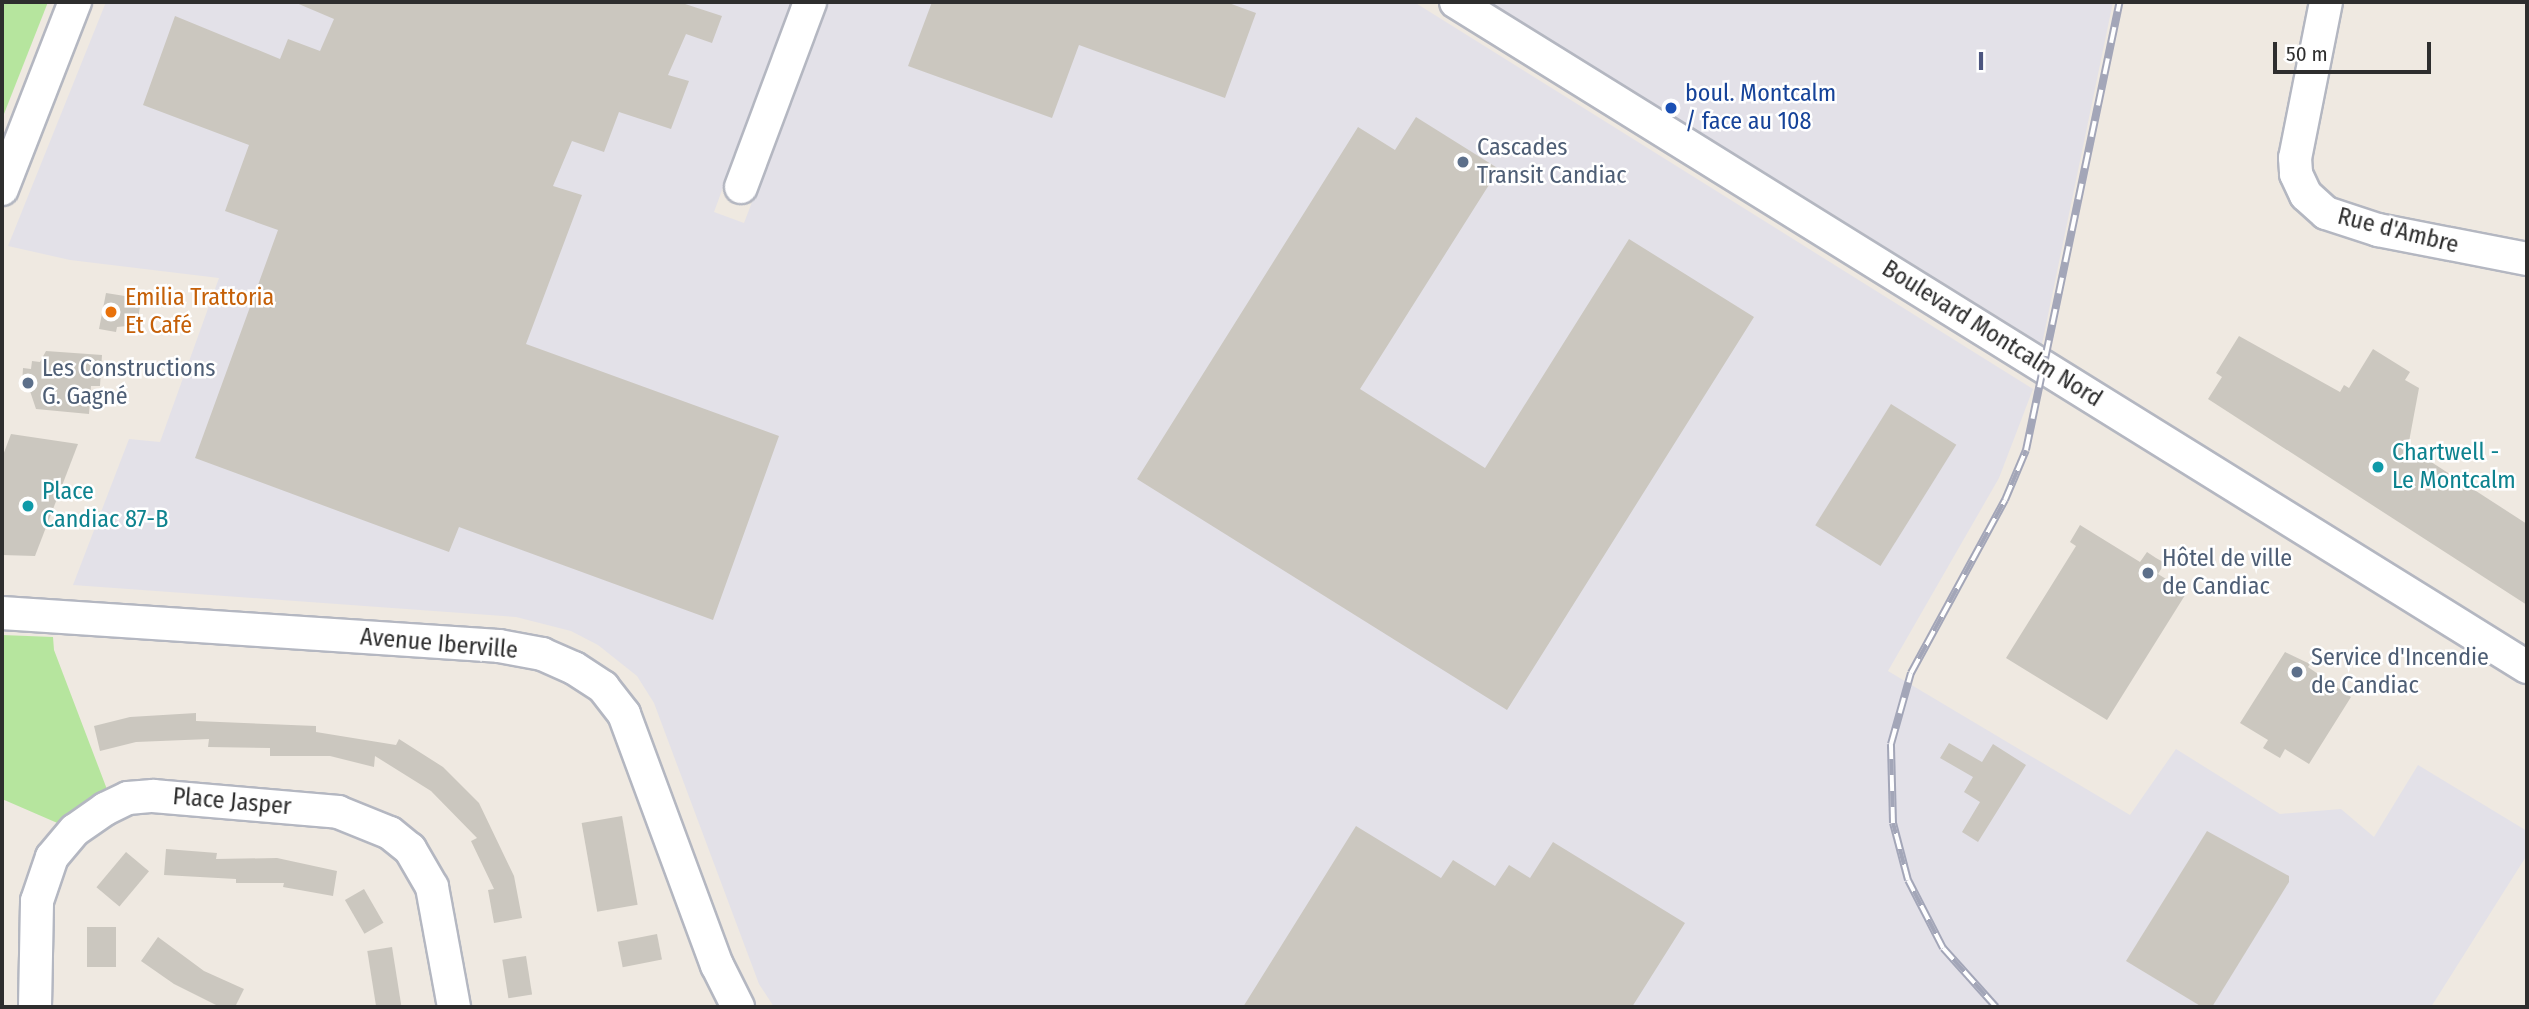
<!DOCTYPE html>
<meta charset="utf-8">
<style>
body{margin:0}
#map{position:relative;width:2529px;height:1009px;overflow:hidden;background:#efe9e1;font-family:"Fira Sans Condensed",sans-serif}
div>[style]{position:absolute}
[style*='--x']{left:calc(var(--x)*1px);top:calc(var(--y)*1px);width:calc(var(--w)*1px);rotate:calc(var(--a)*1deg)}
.industrial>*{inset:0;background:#e3e1e8}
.green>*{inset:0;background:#b6e59e}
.building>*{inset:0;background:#cbc7bf;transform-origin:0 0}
.roads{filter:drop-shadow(2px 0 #b4b7c1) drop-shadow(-2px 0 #b4b7c1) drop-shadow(0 2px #b4b7c1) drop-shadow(0 -2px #b4b7c1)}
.minor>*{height:32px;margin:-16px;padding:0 16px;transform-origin:16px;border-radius:16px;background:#fff}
.rail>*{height:8px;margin-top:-4px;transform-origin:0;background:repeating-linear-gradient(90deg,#fff 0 16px,#a3a6b8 0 32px);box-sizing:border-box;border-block:2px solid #a3a6b8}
.dots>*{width:19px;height:19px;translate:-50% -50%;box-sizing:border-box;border:4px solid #fff;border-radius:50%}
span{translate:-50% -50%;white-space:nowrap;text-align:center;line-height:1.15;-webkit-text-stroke:5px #fff;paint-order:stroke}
.transit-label{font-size:24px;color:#164399}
.left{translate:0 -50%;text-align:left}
.service-label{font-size:24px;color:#4e5e75}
.street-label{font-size:24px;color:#2e2e2e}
.food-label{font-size:24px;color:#c56008}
.culture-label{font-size:24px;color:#0d838f}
.neighbourhood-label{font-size:26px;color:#4d5680;font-weight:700}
.frame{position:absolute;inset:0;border:4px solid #2e2e2e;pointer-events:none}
.scale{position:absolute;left:2273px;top:42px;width:158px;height:32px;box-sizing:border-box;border:4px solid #2e2e2e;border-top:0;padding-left:9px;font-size:21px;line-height:24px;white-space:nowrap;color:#2e2e2e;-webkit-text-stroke:5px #fff;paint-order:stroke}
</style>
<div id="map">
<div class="industrial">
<i style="clip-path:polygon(106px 2px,791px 2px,714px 212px,744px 223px,828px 2px,1414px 2px,2033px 389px,1999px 478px,1888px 671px,2130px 815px,2176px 749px,2280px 814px,2341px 809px,2374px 837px,2418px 765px,2527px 831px,2527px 855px,2431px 1007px,774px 1007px,759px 984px,654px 703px,637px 676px,598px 645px,571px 631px,516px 617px,73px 585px,129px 439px,160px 442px,219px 278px,70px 260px,8px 246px)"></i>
<i style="clip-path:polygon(1490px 2px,2113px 2px,2042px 344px,2018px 329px)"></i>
</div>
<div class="green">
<i style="clip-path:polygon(2px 2px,48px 2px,2px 119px)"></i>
<i style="clip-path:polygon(2px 635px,53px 637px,54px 650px,108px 792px,62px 825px,2px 799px)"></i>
</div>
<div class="building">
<i style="clip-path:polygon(294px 2px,679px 2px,722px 16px,712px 43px,686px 34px,668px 75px,689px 81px,671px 129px,619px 112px,604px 152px,572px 141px,553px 186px,582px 195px,526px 344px,779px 436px,713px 620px,459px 527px,449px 552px,195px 458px,278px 230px,225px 211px,249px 145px,143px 105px,175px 16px,280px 59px,288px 39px,320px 51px,334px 19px)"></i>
<i style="clip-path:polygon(932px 2px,1226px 2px,1256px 13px,1225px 98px,1079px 45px,1052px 118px,908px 66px)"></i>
<i style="clip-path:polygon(1416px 117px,1499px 169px,1360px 389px,1485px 468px,1629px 239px,1754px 317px,1507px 710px,1137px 479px,1358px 127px,1395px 150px)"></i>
<i style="clip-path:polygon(106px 293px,131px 297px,130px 305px,140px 307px,137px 325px,117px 327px,116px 332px,99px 329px)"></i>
<i style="clip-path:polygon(2239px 336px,2340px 392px,2344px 385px,2349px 388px,2373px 349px,2410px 372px,2405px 380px,2419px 388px,2408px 447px,2527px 524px,2527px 605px,2208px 399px,2222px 377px,2216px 373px)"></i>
<i style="clip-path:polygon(46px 351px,102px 355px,100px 386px,91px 386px,89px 414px,36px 409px,28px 385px,22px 385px,23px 368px,31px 369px,32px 361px,40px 362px)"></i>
<i style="left:1891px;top:404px;width:77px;height:143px;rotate:32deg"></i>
<i style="clip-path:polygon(11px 434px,78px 444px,35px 556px,2px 555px,2px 458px)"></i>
<i style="clip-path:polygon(2080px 525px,2140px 562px,2147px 552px,2156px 558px,2165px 563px,2158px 574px,2187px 592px,2107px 720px,2006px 658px,2076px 546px,2070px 542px)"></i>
<i style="clip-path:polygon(2285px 652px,2310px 664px,2308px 667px,2351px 697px,2309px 764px,2285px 749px,2280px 758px,2263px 748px,2268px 740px,2240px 723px)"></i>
<i style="clip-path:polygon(196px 713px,196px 721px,316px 726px,316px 732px,396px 745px,399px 739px,443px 767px,479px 803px,514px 876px,522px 918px,494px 923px,488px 890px,494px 889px,471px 841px,477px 838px,431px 791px,375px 756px,374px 767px,330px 756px,270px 756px,270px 748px,208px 747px,209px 739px,136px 742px,100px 751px,94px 726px,130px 717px)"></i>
<i style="clip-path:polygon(1949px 743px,1982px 762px,1993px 744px,2026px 765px,1978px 842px,1962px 832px,1980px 802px,1964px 792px,1973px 777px,1940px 758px)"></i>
<i style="left:622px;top:816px;width:90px;height:41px;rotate:80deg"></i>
<i style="clip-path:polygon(1356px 826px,1441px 878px,1453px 860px,1495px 886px,1509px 865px,1530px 878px,1553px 842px,1685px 923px,1632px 1007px,1243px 1007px)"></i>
<i style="clip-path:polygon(2207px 831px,2289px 876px,2289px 882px,2212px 1007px,2202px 1007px,2126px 961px)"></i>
<i style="clip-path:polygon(166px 849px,217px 853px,216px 859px,277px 858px,337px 871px,333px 896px,283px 887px,284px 883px,236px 883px,236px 879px,164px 875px)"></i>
<i style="left:126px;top:852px;width:30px;height:46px;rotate:40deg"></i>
<i style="left:364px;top:889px;width:39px;height:22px;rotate:60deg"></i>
<i style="left:87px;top:927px;width:29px;height:40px"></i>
<i style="left:657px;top:934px;width:26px;height:40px;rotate:79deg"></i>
<i style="clip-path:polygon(158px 937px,204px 971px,244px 989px,235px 1007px,220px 1007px,174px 984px,141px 961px)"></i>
<i style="left:392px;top:947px;width:61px;height:25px;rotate:81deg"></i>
<i style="left:526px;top:956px;width:39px;height:24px;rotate:81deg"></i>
</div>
<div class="roads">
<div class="minor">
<i style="--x:1456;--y:2;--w:1261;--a:31.84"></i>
<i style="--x:2326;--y:2;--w:159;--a:101.2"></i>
<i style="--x:2295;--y:158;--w:16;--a:86"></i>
<i style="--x:2296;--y:174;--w:23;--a:65"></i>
<i style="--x:2306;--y:195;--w:27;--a:42"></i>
<i style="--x:2326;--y:213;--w:55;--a:18.1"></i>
<i style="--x:2378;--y:230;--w:152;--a:11"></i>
<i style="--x:741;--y:187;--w:197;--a:-69.5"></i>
<i style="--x:2;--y:189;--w:201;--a:-68.7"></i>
<i style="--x:2;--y:613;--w:498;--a:3.8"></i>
<i style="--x:499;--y:646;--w:44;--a:10.5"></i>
<i style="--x:542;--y:654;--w:35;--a:24"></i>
<i style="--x:574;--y:668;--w:35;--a:33"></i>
<i style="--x:603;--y:687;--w:34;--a:52"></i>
<i style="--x:624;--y:714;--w:268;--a:69.7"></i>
<i style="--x:717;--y:965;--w:47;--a:63.4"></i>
<i style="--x:35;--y:1007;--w:106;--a:-88.9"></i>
<i style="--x:37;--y:901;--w:46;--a:-71.2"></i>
<i style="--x:52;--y:857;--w:35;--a:-50"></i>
<i style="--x:75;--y:830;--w:37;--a:-35"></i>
<i style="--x:105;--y:809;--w:25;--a:-26"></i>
<i style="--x:128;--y:798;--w:25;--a:-5"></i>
<i style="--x:153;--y:796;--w:186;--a:4.9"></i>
<i style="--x:338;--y:812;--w:56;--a:22"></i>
<i style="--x:390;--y:833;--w:26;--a:39"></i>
<i style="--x:410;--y:849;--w:44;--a:59.9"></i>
<i style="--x:432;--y:887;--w:122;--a:79.6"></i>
</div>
</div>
<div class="rail">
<i style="--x:1996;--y:1007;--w:79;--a:-131.9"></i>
<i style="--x:1943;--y:948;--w:76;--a:-117.2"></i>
<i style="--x:1908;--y:880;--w:59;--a:-104.7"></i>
<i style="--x:1893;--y:823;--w:79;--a:-91.5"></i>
<i style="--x:1891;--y:744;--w:74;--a:-74.3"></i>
<i style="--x:1911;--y:673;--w:197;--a:-61.5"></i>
<i style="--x:2005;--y:500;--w:54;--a:-67.2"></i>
<i style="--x:2026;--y:450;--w:458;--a:-78.2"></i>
</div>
<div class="dots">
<i style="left:1671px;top:108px;background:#1a4fb4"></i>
<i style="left:1463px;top:162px;background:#5c6f8a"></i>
<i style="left:111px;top:312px;background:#e8710a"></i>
<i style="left:28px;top:383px;background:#5c6f8a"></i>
<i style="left:2378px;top:467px;background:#0f9aa8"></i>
<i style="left:28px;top:506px;background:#0f9aa8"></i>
<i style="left:2148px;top:573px;background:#5c6f8a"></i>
<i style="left:2297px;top:672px;background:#5c6f8a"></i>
</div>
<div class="transit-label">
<span class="left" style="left:1685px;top:108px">boul. Montcalm<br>/ face au 108</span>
</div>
<div class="service-label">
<span class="left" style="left:1477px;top:162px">Cascades<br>Transit Candiac</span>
<span class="left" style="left:42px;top:383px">Les Constructions<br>G. Gagné</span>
<span class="left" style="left:2162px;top:573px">Hôtel de ville<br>de Candiac</span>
<span class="left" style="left:2311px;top:672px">Service d'Incendie<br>de Candiac</span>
</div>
<div class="street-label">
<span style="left:2398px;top:231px;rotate:14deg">Rue d'Ambre</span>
<span style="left:1992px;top:334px;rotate:32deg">Boulevard Montcalm Nord</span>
<span style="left:439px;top:644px;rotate:5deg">Avenue Iberville</span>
<span style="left:232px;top:802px;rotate:5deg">Place Jasper</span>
</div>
<div class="food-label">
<span class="left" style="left:125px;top:312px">Emilia Trattoria<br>Et Café</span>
</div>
<div class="culture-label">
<span class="left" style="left:2392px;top:467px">Chartwell -<br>Le Montcalm</span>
<span class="left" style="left:42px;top:506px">Place<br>Candiac 87-B</span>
</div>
<div class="neighbourhood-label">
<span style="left:1981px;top:62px">I</span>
</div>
<div class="frame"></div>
<div class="scale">50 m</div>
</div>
